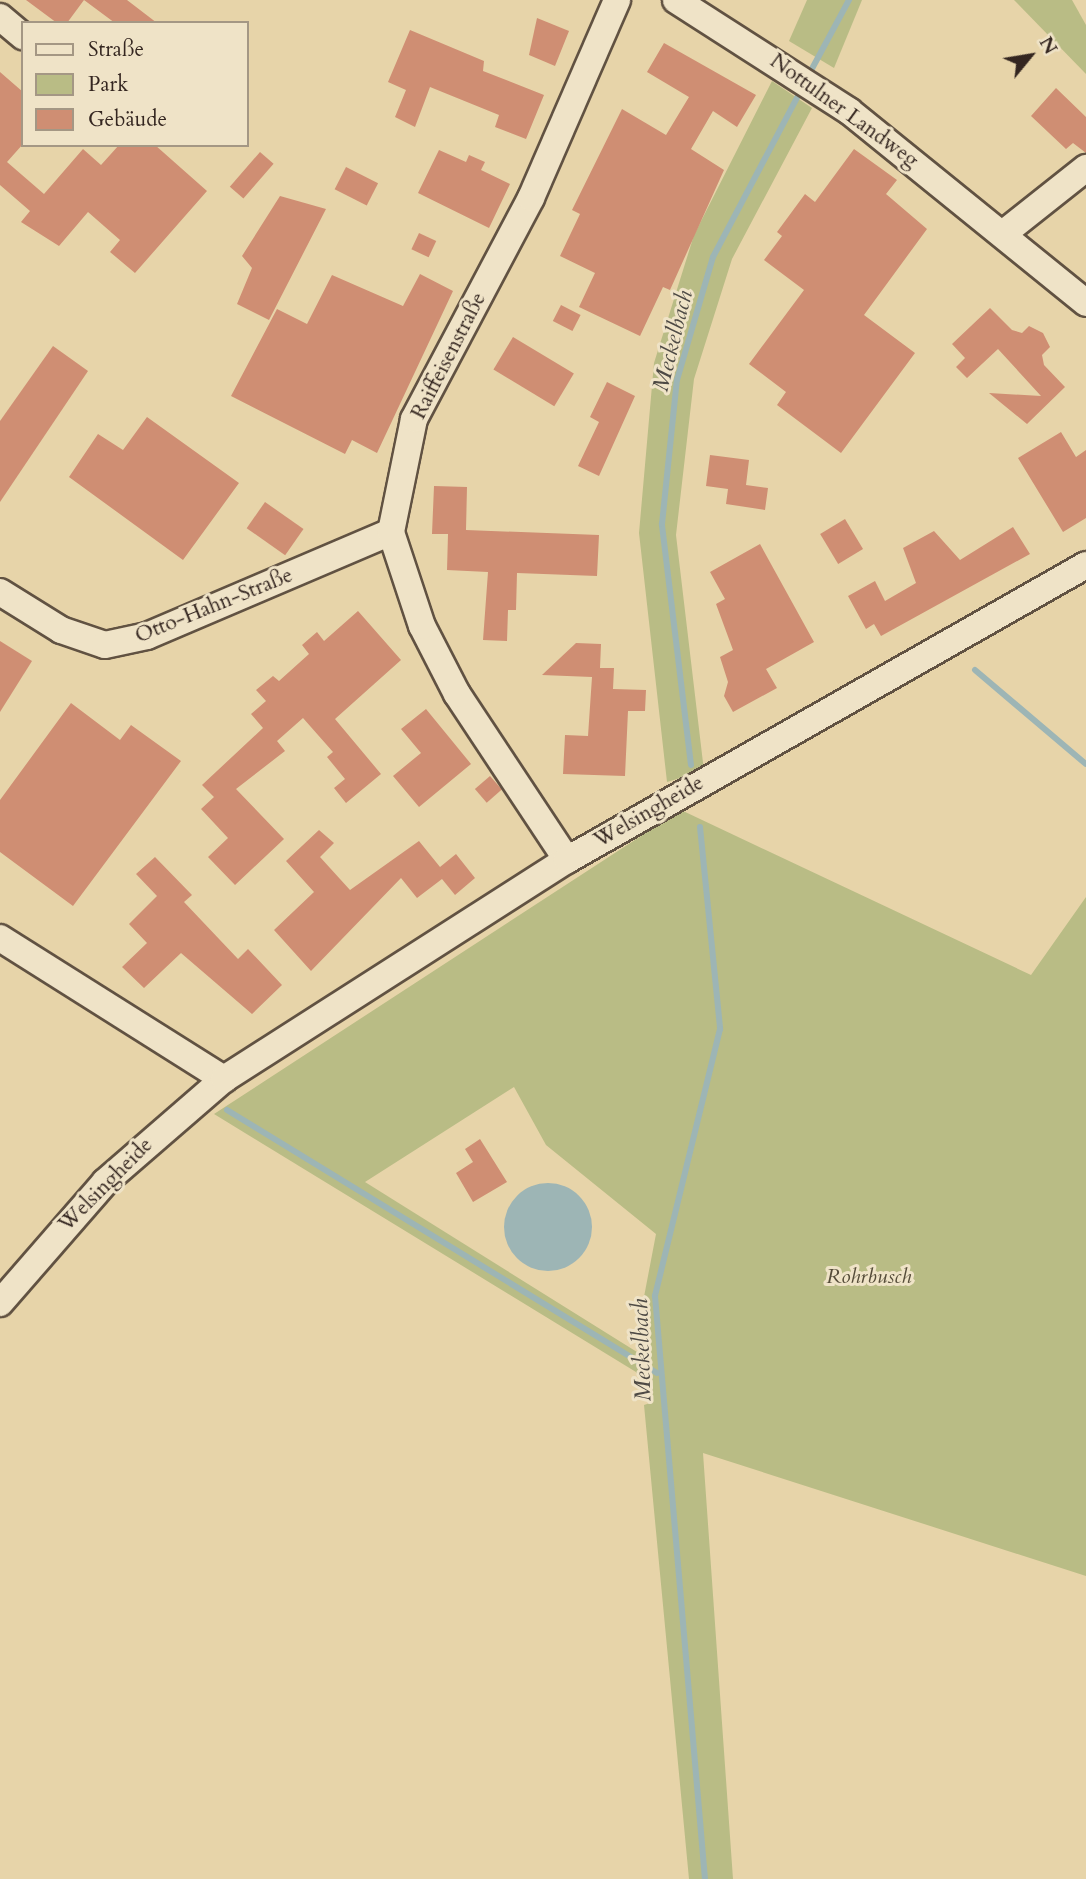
<!DOCTYPE html>
<meta charset="utf-8">
<style>
body{margin:0}
#map{position:relative;width:1086px;height:1879px;overflow:hidden;background:#e7d4a9;font-family:Cardo,serif}
div>[style]{position:absolute}
[style*='--x']{left:calc(var(--x)*1px);top:calc(var(--y)*1px);width:calc(var(--w)*1px);rotate:calc(var(--a)*1deg)}
.green>*{inset:0;background:#b9bc85}
.water>*{inset:0;background:#9db5b5}
.round{border-radius:50%}
.stream>*{height:6px;margin:-3px;padding:0 3px;transform-origin:3px;border-radius:3px;background:#9db5b5}
.building>*{inset:0;background:#cf8e73;transform-origin:0 0}
.roads{filter:drop-shadow(2px 0 #615242) drop-shadow(-2px 0 #615242) drop-shadow(0 2px #615242) drop-shadow(0 -2px #615242)}
.minor>*{height:26px;margin:-13px;padding:0 13px;transform-origin:13px;border-radius:13px;background:#efe3c7}
span{translate:-50% -50%;white-space:nowrap;text-align:center;line-height:1.15;-webkit-text-stroke:6px #efe3c7;paint-order:stroke}
.street-label{font-size:21px;color:#342620}
.park-label{font-size:21px;color:#554c39;font-style:italic}
.water-label{font-size:23px;color:#4e4a45;font-style:italic}
.legend{position:absolute;left:21px;top:21px;width:228px;height:126px;box-sizing:border-box;background:#efe3c7;border:2px solid #a49784;margin:0;padding:9px 12px;list-style:none;font-size:21px;color:#342620}
.legend li{display:flex;align-items:center;gap:14px;height:35px}
.legend b{width:35px;border:2px solid #a49784}
.north{position:absolute;left:995px;top:21px;width:70px;height:70px;-webkit-text-stroke:5px #efe3c7;paint-order:stroke;rotate:60deg;font-size:19px;font-weight:700;line-height:28px;text-align:center;color:#342620}
.north::after{content:'';display:block;margin:auto;width:24px;height:32px;background:#342620;clip-path:polygon(50% 0,100% 100%,50% 72%,0 100%)}
</style>
<div id="map">
<div class="green">
<i style="clip-path:polygon(807px 0,862px 0,834px 68px,789px 41px)"></i>
<i style="clip-path:polygon(1014px 0,1072px 0,1086px 25px,1086px 74px)"></i>
<i style="clip-path:polygon(772px 81px,812px 108px,732px 259px,694px 379px,676px 535px,704px 771px,667px 782px,639px 533px,654px 363px,694px 235px)"></i>
<i style="clip-path:polygon(evenodd,681px 810px,1031px 975px,1086px 897px,1086px 1576px,703px 1453px,733px 1879px,689px 1879px,644px 1405px,650px 1403px,636px 1372px,214px 1114px,681px 810px,514px 1087px,546px 1145px,656px 1234px,643px 1302px,645px 1357px,365px 1182px,514px 1087px)"></i>
</div>
<div class="water">
<i class="round" style="left:504px;top:1183px;width:88px;height:88px"></i>
</div>
<div class="stream">
<i style="--x:807;--y:78;--w:89;--a:-61.7"></i>
<i style="--x:975;--y:670;--w:145;--a:40.3"></i>
<i style="--x:691;--y:765;--w:243;--a:-96.9"></i>
<i style="--x:662;--y:524;--w:145;--a:-84.1"></i>
<i style="--x:677;--y:380;--w:128;--a:-73.7"></i>
<i style="--x:713;--y:257;--w:191;--a:-62.2"></i>
<i style="--x:700;--y:827;--w:203;--a:84.3"></i>
<i style="--x:720;--y:1029;--w:275;--a:103.7"></i>
<i style="--x:655;--y:1296;--w:585;--a:85.1"></i>
<i style="--x:227;--y:1110;--w:504;--a:31.45"></i>
</div>
<div class="building">
<i style="clip-path:polygon(26px 0,127px 0,157px 23px,115px 23px,84px 0,67px 23px,57px 23px)"></i>
<i style="clip-path:polygon(537px 18px,569px 31px,555px 66px,529px 55px)"></i>
<i style="clip-path:polygon(410px 30px,484px 61px,483px 71px,544px 95px,526px 139px,495px 127px,499px 115px,430px 87px,415px 127px,395px 117px,406px 90px,388px 82px)"></i>
<i style="clip-path:polygon(664px 43px,756px 95px,737px 127px,713px 111px,691px 149px,724px 170px,670px 290px,663px 287px,640px 336px,579px 307px,595px 273px,560px 256px,580px 214px,572px 210px,622px 109px,666px 135px,689px 97px,647px 72px)"></i>
<i style="clip-path:polygon(0 72px,23px 92px,23px 144px,7px 162px,44px 194px,83px 149px,101px 165px,119px 145px,155px 145px,207px 191px,135px 273px,110px 252px,120px 240px,88px 212px,59px 246px,21px 222px,30px 211px,0 185px)"></i>
<i style="clip-path:polygon(1056px 88px,1086px 117px,1086px 153px,1073px 143px,1066px 149px,1031px 116px)"></i>
<i style="clip-path:polygon(854px 149px,897px 180px,886px 194px,927px 229px,864px 315px,915px 353px,841px 453px,777px 405px,786px 392px,749px 364px,804px 290px,764px 260px,782px 236px,777px 232px,805px 194px,815px 202px)"></i>
<i style="clip-path:polygon(439px 150px,466px 162px,469px 155px,485px 162px,481px 170px,510px 184px,489px 228px,418px 193px)"></i>
<i style="left:260px;top:152px;width:18px;height:46px;rotate:41deg"></i>
<i style="left:346px;top:167px;width:36px;height:25px;rotate:27deg"></i>
<i style="clip-path:polygon(280px 196px,326px 209px,269px 320px,237px 304px,252px 268px,242px 256px)"></i>
<i style="left:419px;top:233px;width:19px;height:18px;rotate:25deg"></i>
<i style="clip-path:polygon(420px 274px,453px 291px,377px 453px,352px 440px,345px 454px,231px 396px,277px 309px,307px 324px,332px 275px,403px 306px)"></i>
<i style="left:561px;top:305px;width:22px;height:18px;rotate:27deg"></i>
<i style="clip-path:polygon(990px 308px,1012px 330px,1022px 333px,1029px 326px,1043px 333px,1050px 347px,1042px 355px,1044px 365px,1065px 387px,1027px 424px,989px 393px,1041px 396px,998px 349px,967px 378px,956px 367px,965px 358px,952px 344px)"></i>
<i style="left:513px;top:337px;width:71px;height:38px;rotate:31deg"></i>
<i style="clip-path:polygon(53px 346px,88px 371px,0 502px,0 421px)"></i>
<i style="clip-path:polygon(607px 382px,635px 396px,599px 476px,578px 466px,599px 422px,590px 417px)"></i>
<i style="clip-path:polygon(147px 417px,239px 483px,183px 560px,69px 477px,98px 434px,123px 450px)"></i>
<i style="clip-path:polygon(1061px 432px,1076px 457px,1086px 450px,1086px 518px,1063px 532px,1018px 458px)"></i>
<i style="clip-path:polygon(710px 455px,749px 460px,746px 485px,768px 488px,765px 510px,726px 504px,728px 489px,706px 486px)"></i>
<i style="clip-path:polygon(434px 486px,467px 487px,466px 530px,599px 535px,597px 576px,517px 573px,516px 610px,508px 610px,507px 641px,483px 640px,488px 572px,447px 570px,448px 534px,432px 534px)"></i>
<i style="left:265px;top:502px;width:47px;height:32px;rotate:35deg"></i>
<i style="left:845px;top:519px;width:35px;height:29px;rotate:59deg"></i>
<i style="clip-path:polygon(1013px 527px,1030px 554px,881px 636px,874px 624px,866px 629px,848px 596px,875px 581px,885px 601px,916px 583px,903px 548px,934px 531px,960px 560px)"></i>
<i style="clip-path:polygon(760px 544px,814px 642px,766px 669px,777px 688px,733px 712px,724px 696px,728px 682px,720px 657px,733px 650px,716px 604px,725px 599px,710px 572px)"></i>
<i style="clip-path:polygon(358px 611px,401px 660px,335px 719px,381px 774px,346px 803px,334px 788px,345px 779px,327px 757px,333px 752px,303px 718px,277px 741px,285px 751px,236px 789px,284px 839px,235px 885px,208px 857px,228px 838px,201px 809px,214px 797px,202px 785px,263px 728px,251px 714px,266px 701px,256px 690px,273px 676px,279px 681px,309px 654px,302px 645px,317px 632px,324px 641px)"></i>
<i style="clip-path:polygon(0 641px,32px 661px,0 712px)"></i>
<i style="clip-path:polygon(576px 643px,601px 644px,600px 668px,614px 668px,613px 689px,646px 690px,645px 711px,628px 711px,625px 776px,563px 774px,565px 735px,588px 736px,592px 677px,542px 675px)"></i>
<i style="clip-path:polygon(71px 703px,120px 740px,131px 725px,181px 761px,73px 906px,0 852px,0 800px)"></i>
<i style="clip-path:polygon(426px 709px,471px 764px,419px 807px,393px 776px,421px 753px,401px 729px)"></i>
<i style="left:490px;top:776px;width:18px;height:20px;rotate:49deg"></i>
<i style="clip-path:polygon(319px 830px,334px 843px,320px 857px,350px 890px,419px 841px,440px 867px,456px 854px,475px 878px,455px 895px,442px 879px,417px 898px,401px 878px,311px 971px,274px 930px,314px 892px,286px 861px)"></i>
<i style="clip-path:polygon(155px 857px,192px 895px,184px 902px,238px 959px,248px 949px,282px 985px,252px 1014px,181px 953px,144px 988px,122px 967px,147px 943px,129px 924px,157px 896px,136px 874px)"></i>
<i style="clip-path:polygon(480px 1139px,507px 1182px,473px 1202px,456px 1173px,473px 1162px,465px 1149px)"></i>
</div>
<div class="roads">
<div class="minor">
<i style="--x:676;--y:0;--w:206;--a:32.7"></i>
<i style="--x:849;--y:111;--w:305;--a:39"></i>
<i style="--x:0;--y:17;--w:30;--a:40"></i>
<i style="--x:1004;--y:233;--w:105;--a:-38.4"></i>
<i style="--x:0;--y:592;--w:72;--a:31.9"></i>
<i style="--x:61;--y:630;--w:46;--a:18.8"></i>
<i style="--x:105;--y:645;--w:43;--a:-12.1"></i>
<i style="--x:147;--y:636;--w:265;--a:-23.1"></i>
<i style="--x:567;--y:860;--w:199;--a:-123.5"></i>
<i style="--x:457;--y:694;--w:76;--a:-117.2"></i>
<i style="--x:422;--y:626;--w:99;--a:-108.3"></i>
<i style="--x:391;--y:532;--w:115;--a:-78.5"></i>
<i style="--x:414;--y:419;--w:250;--a:-62.1"></i>
<i style="--x:531;--y:198;--w:216;--a:-66.5"></i>
<i style="--x:0;--y:938;--w:265;--a:32.2"></i>
<i style="--x:0;--y:1303;--w:160;--a:-49"></i>
<i style="--x:105;--y:1182;--w:157;--a:-40.9"></i>
<i style="--x:224;--y:1079;--w:407;--a:-32.6"></i>
<i style="--x:567;--y:860;--w:597;--a:-29.61"></i>
</div>
</div>
<div class="street-label">
<span style="left:844px;top:111px;rotate:36deg">Nottulner Landweg</span>
<span style="left:449px;top:356px;rotate:-63deg">Raiffeisenstraße</span>
<span style="left:214px;top:606px;rotate:-22deg">Otto-Hahn-Straße</span>
<span style="left:649px;top:812px;rotate:-30deg">Welsingheide</span>
<span style="left:106px;top:1185px;rotate:-45deg">Welsingheide</span>
</div>
<div class="park-label">
<span style="left:869px;top:1277px">Rohrbusch</span>
</div>
<div class="water-label">
<span style="left:673px;top:341px;rotate:-76deg">Meckelbach</span>
<span style="left:642px;top:1350px;rotate:-92deg">Meckelbach</span>
</div>
<ul class="legend">
<li><b style="height:9px;background:#efe3c7"></b>Straße</li>
<li><b style="height:19px;background:#b9bc85"></b>Park</li>
<li><b style="height:19px;background:#cf8e73"></b>Gebäude</li>
</ul>
<div class="north">N</div>
</div>
